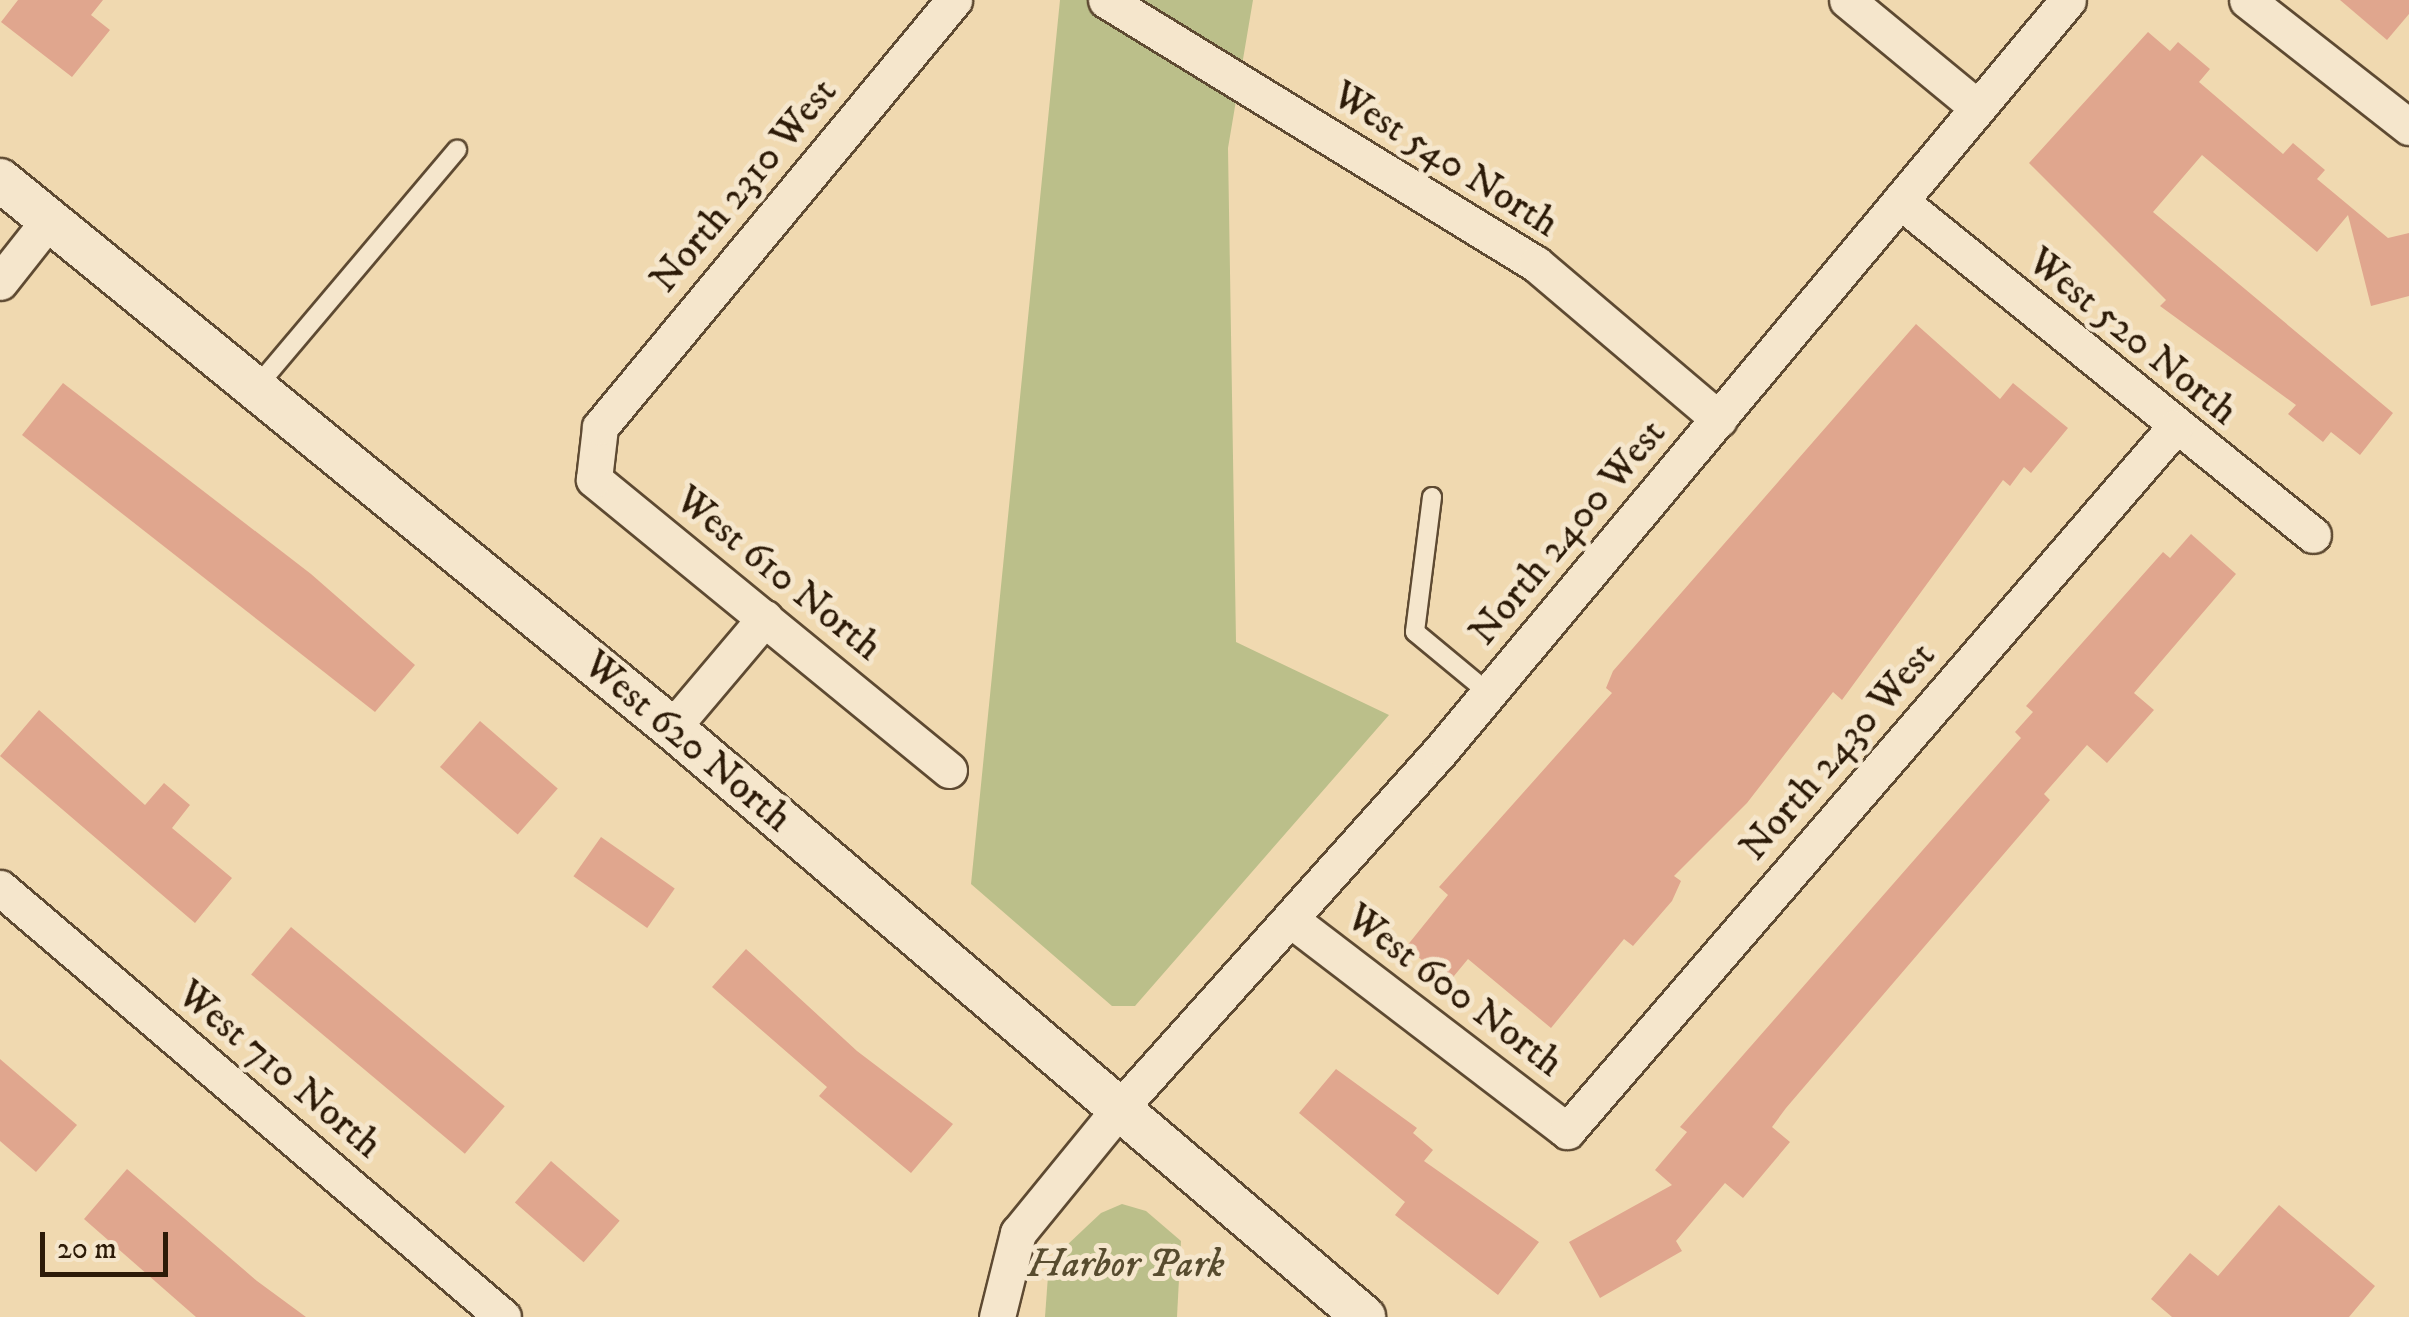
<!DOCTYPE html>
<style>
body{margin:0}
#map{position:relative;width:2409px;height:1317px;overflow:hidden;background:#f0d9b0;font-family:"IM FELL DW Pica",serif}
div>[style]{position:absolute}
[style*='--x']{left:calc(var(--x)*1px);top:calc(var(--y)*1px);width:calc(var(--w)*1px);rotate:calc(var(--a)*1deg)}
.green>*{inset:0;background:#bbbf8a}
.building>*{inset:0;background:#e0a68e;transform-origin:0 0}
.roads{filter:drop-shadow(2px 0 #5e4a32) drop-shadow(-2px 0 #5e4a32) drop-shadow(0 2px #5e4a32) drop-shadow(0 -2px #5e4a32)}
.service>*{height:18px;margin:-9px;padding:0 9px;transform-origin:9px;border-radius:9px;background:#f5e6cc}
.minor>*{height:35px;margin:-17.5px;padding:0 17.5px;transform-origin:17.5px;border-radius:17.5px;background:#f5e6cc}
.tertiary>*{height:42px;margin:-21px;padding:0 21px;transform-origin:21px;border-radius:21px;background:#f5e6cc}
span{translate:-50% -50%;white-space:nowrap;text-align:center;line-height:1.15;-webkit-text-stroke:10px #f5e6cc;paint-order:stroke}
.street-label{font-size:40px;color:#2d1b08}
.park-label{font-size:40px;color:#584c2f;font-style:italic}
.scale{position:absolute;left:40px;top:1232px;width:128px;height:45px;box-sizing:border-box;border:5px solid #2d1b08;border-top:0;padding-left:12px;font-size:30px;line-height:35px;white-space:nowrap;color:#2d1b08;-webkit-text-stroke:8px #f5e6cc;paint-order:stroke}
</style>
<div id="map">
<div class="green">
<i style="clip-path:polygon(1060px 0,1253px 0,1228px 148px,1236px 642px,1389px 715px,1135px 1006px,1112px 1006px,971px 884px)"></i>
<i style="clip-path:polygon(1122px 1204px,1146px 1211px,1181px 1241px,1177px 1317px,1045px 1317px,1049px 1262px,1101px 1213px)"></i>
</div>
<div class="building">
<i style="clip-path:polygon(18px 0,103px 0,91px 15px,110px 30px,72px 77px,1px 22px)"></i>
<i style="clip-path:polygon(2340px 0,2409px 0,2409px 14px,2387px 40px)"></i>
<i style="clip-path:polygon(2148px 32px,2170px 51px,2178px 42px,2210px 69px,2199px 82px,2283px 154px,2293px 143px,2325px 170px,2317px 179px,2388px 238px,2409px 233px,2409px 296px,2371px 306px,2348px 215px,2317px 252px,2202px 155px,2153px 212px,2393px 413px,2360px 455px,2331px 432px,2323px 442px,2288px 414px,2296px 405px,2160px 306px,2166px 300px,2029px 163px)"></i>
<i style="clip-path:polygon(1916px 324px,2000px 399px,2013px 383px,2068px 428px,2031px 473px,2024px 467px,2010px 486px,2003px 480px,1842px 700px,1833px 692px,1747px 803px,1674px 876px,1681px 881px,1672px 901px,1633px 946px,1624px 939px,1551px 1028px,1468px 959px,1449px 982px,1406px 947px,1448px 895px,1439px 887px,1612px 693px,1606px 688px,1613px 671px)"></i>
<i style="clip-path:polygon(63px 383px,311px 574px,415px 665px,375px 712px,22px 435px)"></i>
<i style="clip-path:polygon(2191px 534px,2236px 574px,2134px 693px,2154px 710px,2107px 763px,2087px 745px,2044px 794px,2050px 800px,1786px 1108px,1772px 1127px,1790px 1142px,1743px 1198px,1725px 1183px,1676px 1241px,1682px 1251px,1600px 1298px,1569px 1242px,1672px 1185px,1655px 1170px,1687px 1132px,1680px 1127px,2021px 738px,2015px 732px,2033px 712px,2026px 706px,2163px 552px,2170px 558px)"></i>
<i style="clip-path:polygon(39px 710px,145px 805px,164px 783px,190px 805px,172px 828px,232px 878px,195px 923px,0 756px)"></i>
<i style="left:480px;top:721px;width:103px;height:61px;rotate:41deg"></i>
<i style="left:601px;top:837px;width:90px;height:48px;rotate:35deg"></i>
<i style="left:291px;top:927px;width:279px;height:62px;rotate:40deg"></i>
<i style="clip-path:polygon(746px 949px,857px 1051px,953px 1124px,911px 1173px,819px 1096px,827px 1087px,712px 987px)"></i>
<i style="clip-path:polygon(0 1059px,77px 1125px,36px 1172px,0 1141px)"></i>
<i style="clip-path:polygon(1336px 1069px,1417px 1128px,1413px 1133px,1433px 1150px,1424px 1161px,1539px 1242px,1498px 1295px,1395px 1215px,1405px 1202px,1299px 1113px)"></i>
<i style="left:551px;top:1161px;width:91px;height:55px;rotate:41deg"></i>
<i style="clip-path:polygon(127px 1169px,257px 1281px,306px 1317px,196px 1317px,84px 1219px)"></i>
<i style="clip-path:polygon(2279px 1205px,2375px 1286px,2349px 1317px,2172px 1317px,2151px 1299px,2190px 1253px,2218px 1276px)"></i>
</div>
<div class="roads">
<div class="service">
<i style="--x:259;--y:384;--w:307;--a:-49.8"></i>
<i style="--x:1432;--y:497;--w:136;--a:97.2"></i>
<i style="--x:1415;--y:632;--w:97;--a:39.6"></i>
</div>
<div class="minor">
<i style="--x:1106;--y:0;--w:505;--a:31.55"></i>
<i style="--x:1536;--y:264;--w:240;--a:40.3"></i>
<i style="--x:1847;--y:0;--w:168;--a:39.5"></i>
<i style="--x:2247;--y:0;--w:206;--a:38.1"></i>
<i style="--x:1900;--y:201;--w:531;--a:38.96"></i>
<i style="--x:0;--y:282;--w:79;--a:-51.7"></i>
<i style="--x:672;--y:728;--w:144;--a:-49.8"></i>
<i style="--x:949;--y:770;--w:459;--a:-140.7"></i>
<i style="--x:594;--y:479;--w:52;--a:-83.4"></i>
<i style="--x:600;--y:427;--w:555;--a:-50.34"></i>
<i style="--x:0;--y:888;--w:661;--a:40.46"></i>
<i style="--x:1290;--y:919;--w:349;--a:37.4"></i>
<i style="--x:1567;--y:1131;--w:929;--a:-49.19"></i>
<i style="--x:997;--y:1317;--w:87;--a:-76"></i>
<i style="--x:1018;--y:1233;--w:161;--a:-50.8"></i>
<i style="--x:1120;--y:1108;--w:482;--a:-48.1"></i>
<i style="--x:1442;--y:749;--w:976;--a:-50.11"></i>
</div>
<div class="tertiary">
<i style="--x:0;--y:180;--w:867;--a:39.2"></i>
<i style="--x:672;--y:728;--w:909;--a:40.4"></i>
</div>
</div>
<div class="street-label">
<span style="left:1445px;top:160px;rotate:32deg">West 540 North</span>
<span style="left:744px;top:186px;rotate:-50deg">North 2310 West</span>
<span style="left:2132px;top:337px;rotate:39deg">West 520 North</span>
<span style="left:1568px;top:533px;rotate:-50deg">North 2400 West</span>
<span style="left:778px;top:574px;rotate:39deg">West 610 North</span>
<span style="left:687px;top:742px;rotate:40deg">West 620 North</span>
<span style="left:1838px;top:752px;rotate:-49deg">North 2430 West</span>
<span style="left:1454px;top:991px;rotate:37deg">West 600 North</span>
<span style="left:279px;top:1070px;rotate:40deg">West 710 North</span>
</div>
<div class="park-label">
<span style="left:1126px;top:1265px">Harbor Park</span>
</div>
<div class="scale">20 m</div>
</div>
